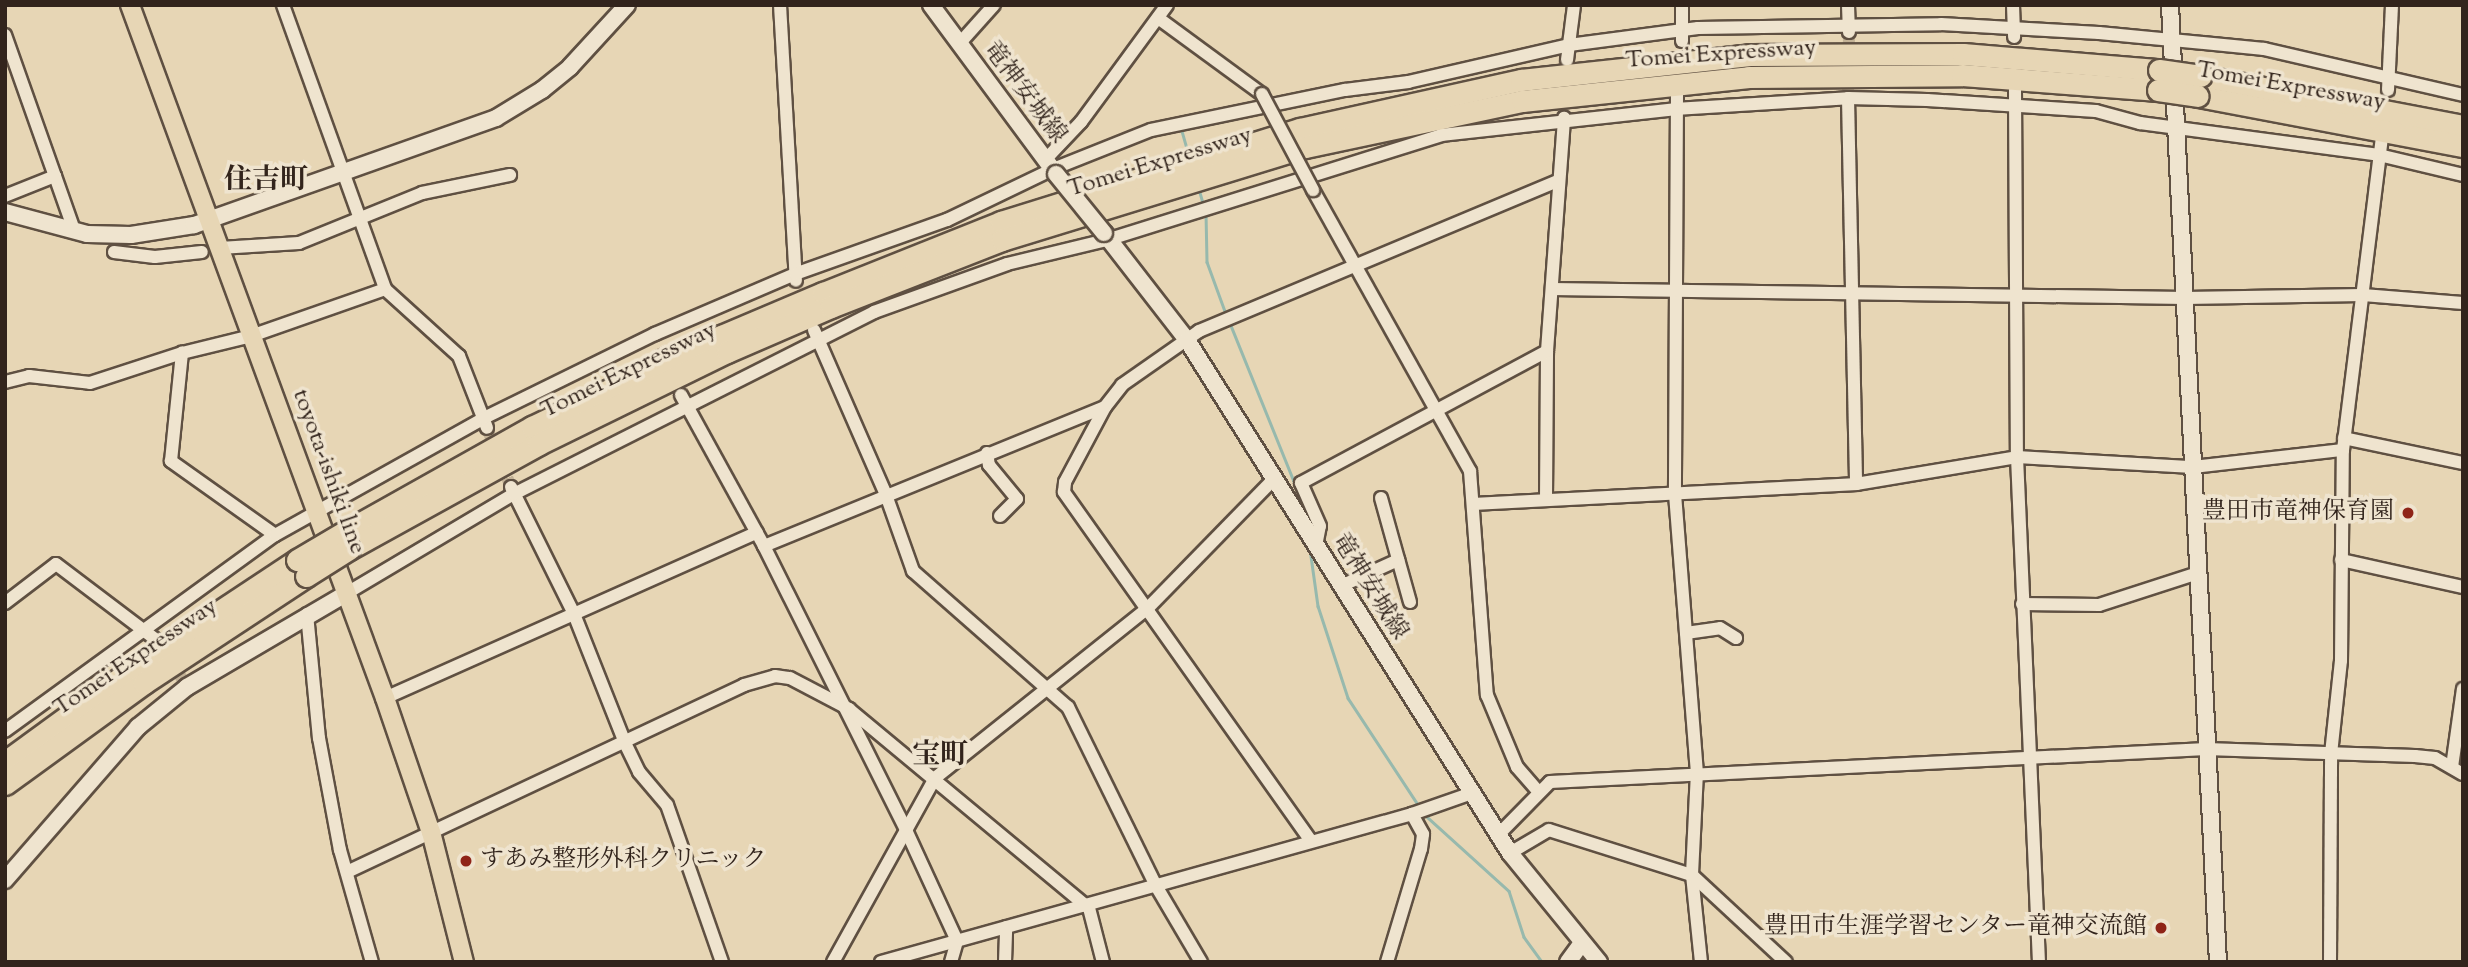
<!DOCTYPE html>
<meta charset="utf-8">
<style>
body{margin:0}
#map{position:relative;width:2468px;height:967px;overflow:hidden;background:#e7d6b5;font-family:"Sorts Mill Goudy","Noto Serif JP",serif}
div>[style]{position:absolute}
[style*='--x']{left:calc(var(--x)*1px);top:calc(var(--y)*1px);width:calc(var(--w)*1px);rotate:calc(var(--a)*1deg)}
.stream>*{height:2.5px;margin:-1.25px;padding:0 1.25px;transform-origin:1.25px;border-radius:1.25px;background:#97b9ad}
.street-tunnel>*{height:12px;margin-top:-6px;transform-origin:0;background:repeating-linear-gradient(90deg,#c3b296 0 12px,transparent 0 18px)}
.roads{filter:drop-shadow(2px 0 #5f5042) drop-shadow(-2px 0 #5f5042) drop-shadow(0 2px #5f5042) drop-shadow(0 -2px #5f5042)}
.street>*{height:12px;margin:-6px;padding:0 6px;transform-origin:6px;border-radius:6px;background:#efe4cf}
.secondary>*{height:16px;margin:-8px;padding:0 8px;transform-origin:8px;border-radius:8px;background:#efe4cf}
.primary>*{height:18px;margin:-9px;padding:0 9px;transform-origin:9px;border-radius:9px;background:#e7d6b5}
.highway>*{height:21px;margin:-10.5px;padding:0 10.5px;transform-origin:10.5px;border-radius:10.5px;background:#e7d6b5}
.bridges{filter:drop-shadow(2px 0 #5f5042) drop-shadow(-2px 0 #5f5042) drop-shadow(0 2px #5f5042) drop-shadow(0 -2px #5f5042)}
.street-bridge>*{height:12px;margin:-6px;padding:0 6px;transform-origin:6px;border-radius:6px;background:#efe4cf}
.secondary-bridge>*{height:16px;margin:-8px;padding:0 8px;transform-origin:8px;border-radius:8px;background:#efe4cf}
.highway-bridge>*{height:21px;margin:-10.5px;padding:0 10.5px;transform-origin:10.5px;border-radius:10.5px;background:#e7d6b5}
.dots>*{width:19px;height:19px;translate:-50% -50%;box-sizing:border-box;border:4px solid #efe4cf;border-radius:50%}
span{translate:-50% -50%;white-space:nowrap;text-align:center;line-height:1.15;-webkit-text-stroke:7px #efe4cf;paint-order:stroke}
.street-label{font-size:24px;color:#32241c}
.poi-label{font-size:24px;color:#32241c}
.right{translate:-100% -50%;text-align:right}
.left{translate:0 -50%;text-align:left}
.quarter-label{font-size:28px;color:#32241c;font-weight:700}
.frame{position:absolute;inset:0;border:7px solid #32241c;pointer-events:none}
</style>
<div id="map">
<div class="stream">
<i style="--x:1182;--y:131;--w:26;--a:74"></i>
<i style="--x:1199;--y:189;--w:19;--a:74"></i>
<i style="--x:1206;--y:213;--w:49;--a:88.8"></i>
<i style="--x:1207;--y:262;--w:55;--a:69.9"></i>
<i style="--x:1230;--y:323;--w:211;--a:68"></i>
<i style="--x:1310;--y:549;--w:58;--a:82"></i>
<i style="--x:1318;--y:606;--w:97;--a:71.9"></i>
<i style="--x:1348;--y:698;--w:129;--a:56.7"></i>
<i style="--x:1425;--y:815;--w:113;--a:42.1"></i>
<i style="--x:1509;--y:891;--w:48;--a:71.9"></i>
<i style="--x:1524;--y:937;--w:31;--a:54"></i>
</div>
<div class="street-tunnel">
<i style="--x:1848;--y:98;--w:66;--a:-89.1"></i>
<i style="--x:658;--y:348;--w:52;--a:63.9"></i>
<i style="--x:487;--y:428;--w:64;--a:67.9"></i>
<i style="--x:169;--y:660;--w:24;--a:55"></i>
</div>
<div class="roads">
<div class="street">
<i style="--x:283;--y:5;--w:302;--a:70.2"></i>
<i style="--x:385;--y:289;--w:100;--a:42.2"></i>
<i style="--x:459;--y:356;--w:77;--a:68.7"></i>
<i style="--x:780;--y:5;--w:276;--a:86.7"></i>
<i style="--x:1848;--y:5;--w:27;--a:88"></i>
<i style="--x:2013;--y:5;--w:32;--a:88"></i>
<i style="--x:1158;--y:18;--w:129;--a:36.2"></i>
<i style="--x:5;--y:35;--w:150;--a:70.5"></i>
<i style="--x:55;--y:176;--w:54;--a:158.2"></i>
<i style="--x:1682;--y:41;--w:36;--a:-90"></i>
<i style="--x:959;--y:44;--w:52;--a:-48.1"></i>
<i style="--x:1567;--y:60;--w:55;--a:-82.7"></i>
<i style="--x:2015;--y:90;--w:367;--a:89.7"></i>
<i style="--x:2017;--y:457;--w:505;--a:87.51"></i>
<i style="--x:2388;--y:90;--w:85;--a:-87.3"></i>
<i style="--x:1677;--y:95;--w:399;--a:90.3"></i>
<i style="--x:1675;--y:494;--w:279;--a:85.5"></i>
<i style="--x:1697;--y:772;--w:103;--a:92.8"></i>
<i style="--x:1692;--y:875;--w:87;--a:84.1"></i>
<i style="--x:1848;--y:98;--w:386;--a:88.8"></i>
<i style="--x:1046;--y:159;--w:51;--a:-46.6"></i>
<i style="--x:1081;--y:122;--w:145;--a:-53.7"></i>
<i style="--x:55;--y:176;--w:57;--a:70.6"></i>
<i style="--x:1313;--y:190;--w:322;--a:60.8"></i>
<i style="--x:1470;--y:471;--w:225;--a:85.7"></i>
<i style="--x:1487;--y:695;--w:78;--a:67.4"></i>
<i style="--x:1517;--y:767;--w:33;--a:49"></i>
<i style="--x:220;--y:248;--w:79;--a:-3.6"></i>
<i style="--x:299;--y:243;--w:133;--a:-22.1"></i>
<i style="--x:422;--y:193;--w:90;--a:-11.6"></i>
<i style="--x:114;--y:252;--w:41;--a:7"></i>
<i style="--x:155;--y:257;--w:47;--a:-6.1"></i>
<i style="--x:1552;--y:289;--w:633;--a:0.81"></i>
<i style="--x:2185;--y:298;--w:178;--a:-1"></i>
<i style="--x:2363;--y:295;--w:100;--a:4.6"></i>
<i style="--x:814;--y:330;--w:180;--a:66.4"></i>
<i style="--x:886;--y:495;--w:81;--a:70.4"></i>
<i style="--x:913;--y:571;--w:206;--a:41.3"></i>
<i style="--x:1068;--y:707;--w:197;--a:63.8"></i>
<i style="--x:1155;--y:884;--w:91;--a:59.5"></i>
<i style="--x:5;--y:382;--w:25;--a:-14"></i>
<i style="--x:29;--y:376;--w:61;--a:6.5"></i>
<i style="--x:90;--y:383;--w:97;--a:-18.1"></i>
<i style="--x:681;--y:395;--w:172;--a:61.2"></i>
<i style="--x:764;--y:546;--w:318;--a:63.4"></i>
<i style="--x:906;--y:830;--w:122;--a:65.3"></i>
<i style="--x:957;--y:941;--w:22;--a:106"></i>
<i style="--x:2344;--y:438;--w:122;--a:11.9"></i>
<i style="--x:987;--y:453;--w:12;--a:81"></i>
<i style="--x:989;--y:465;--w:44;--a:50.5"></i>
<i style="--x:1017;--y:499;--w:24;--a:135"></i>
<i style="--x:511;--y:487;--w:142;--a:63.6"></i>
<i style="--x:574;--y:614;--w:139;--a:68.4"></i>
<i style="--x:625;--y:743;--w:32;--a:64"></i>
<i style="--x:639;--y:772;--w:43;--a:49.7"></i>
<i style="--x:667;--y:805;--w:166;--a:70.7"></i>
<i style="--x:1381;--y:498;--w:108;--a:74.4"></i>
<i style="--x:1546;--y:499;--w:148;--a:-89.6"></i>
<i style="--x:1547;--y:351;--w:234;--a:-85.8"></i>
<i style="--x:1474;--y:504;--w:383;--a:-3"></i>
<i style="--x:1856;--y:484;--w:163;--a:-9.5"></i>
<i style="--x:2017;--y:457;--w:176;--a:3.3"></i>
<i style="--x:2193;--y:467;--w:151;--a:-6.5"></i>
<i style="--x:275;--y:535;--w:128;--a:-144.6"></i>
<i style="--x:171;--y:461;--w:109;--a:-84.2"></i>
<i style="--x:182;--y:353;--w:71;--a:-13.8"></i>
<i style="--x:251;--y:336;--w:142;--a:-19.3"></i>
<i style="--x:764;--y:546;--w:368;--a:-22.2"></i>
<i style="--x:1316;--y:546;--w:20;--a:-79"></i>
<i style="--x:1320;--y:526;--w:47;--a:-113.8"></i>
<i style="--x:1301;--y:483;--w:279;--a:-28.2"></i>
<i style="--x:2341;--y:560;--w:125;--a:12.5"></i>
<i style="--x:1341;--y:586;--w:63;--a:-24.5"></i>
<i style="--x:347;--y:593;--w:194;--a:-30.7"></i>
<i style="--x:514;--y:494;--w:403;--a:-26.8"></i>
<i style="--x:874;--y:312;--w:141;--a:-19.8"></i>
<i style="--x:1007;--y:264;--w:106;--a:-13.6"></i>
<i style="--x:1110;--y:239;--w:347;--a:-17.4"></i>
<i style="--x:1441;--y:135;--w:235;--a:-6.3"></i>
<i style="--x:1675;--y:109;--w:173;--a:-3.6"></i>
<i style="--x:1848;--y:98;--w:79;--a:1.5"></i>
<i style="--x:1927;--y:100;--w:169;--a:3.7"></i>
<i style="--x:2096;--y:111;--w:46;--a:15.3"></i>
<i style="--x:2140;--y:123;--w:241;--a:7.6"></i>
<i style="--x:2379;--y:155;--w:86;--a:13.4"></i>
<i style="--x:5;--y:603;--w:64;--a:-37.4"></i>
<i style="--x:56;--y:564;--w:123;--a:37.1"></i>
<i style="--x:2022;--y:604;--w:77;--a:0.7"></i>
<i style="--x:2099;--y:605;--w:104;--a:-17.9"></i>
<i style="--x:307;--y:614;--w:125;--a:84.5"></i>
<i style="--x:319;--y:738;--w:114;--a:79.4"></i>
<i style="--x:340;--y:850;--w:116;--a:74.1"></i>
<i style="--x:1686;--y:633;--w:34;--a:-8"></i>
<i style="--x:1720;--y:628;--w:19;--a:32"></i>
<i style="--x:385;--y:698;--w:407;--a:-24"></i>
<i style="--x:5;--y:731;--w:334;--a:-36"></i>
<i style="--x:275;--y:535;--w:240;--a:-29.2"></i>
<i style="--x:484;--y:418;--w:191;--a:-26.2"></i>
<i style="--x:655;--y:334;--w:152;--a:-23.2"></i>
<i style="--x:795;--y:274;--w:161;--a:-19.6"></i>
<i style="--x:947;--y:220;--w:118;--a:-25.7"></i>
<i style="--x:1053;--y:169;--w:105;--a:-21.7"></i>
<i style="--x:1151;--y:130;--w:198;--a:-11.7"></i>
<i style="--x:1345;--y:90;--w:64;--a:-7.2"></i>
<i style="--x:1408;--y:82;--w:165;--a:-12.9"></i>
<i style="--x:1569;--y:45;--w:130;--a:-7.5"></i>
<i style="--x:1698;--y:28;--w:243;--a:-0.9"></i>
<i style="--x:1941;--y:24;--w:158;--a:3.3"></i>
<i style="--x:2099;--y:33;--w:166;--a:5.5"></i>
<i style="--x:2264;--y:49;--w:204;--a:13"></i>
<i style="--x:2452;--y:767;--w:79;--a:-82"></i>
<i style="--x:1498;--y:835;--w:74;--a:-45.5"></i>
<i style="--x:1550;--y:782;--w:657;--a:-2.88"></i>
<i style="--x:2206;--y:749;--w:209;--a:1.9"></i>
<i style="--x:2415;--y:756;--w:20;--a:6"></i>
<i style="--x:2435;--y:758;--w:32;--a:30"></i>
<i style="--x:1311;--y:841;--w:428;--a:-125.3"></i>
<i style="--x:1064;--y:492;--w:10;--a:-84"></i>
<i style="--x:1065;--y:482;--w:85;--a:-61.9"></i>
<i style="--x:1105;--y:407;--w:28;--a:-52"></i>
<i style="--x:1122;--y:385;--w:94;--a:-35"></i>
<i style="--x:1199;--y:331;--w:388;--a:-22.7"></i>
<i style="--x:1510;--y:853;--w:45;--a:-30.5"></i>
<i style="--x:1549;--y:830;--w:150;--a:17.5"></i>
<i style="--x:1692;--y:875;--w:128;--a:42.8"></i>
<i style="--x:347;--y:872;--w:439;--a:-25.2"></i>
<i style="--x:744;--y:685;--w:32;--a:-16"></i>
<i style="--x:775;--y:676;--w:15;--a:8"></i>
<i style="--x:790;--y:678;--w:67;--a:27.7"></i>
<i style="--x:849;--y:709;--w:312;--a:39.7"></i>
<i style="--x:1089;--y:908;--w:56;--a:75.5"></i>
<i style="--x:833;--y:962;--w:210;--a:-61"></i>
<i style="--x:935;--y:778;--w:271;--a:-38.6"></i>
<i style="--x:1147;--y:609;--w:183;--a:-45.7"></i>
<i style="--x:881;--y:962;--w:551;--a:-15.57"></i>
<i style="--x:1412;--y:814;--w:64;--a:-19.3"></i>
<i style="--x:1005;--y:962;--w:35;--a:-88"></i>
<i style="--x:1387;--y:962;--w:118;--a:-73.3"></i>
<i style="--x:1421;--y:849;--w:15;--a:-82"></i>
<i style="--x:1423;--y:834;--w:23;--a:-119"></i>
<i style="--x:2330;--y:962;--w:208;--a:-89.7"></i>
<i style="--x:2331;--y:754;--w:94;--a:-83.9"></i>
<i style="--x:2341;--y:661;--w:211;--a:-89.5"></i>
<i style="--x:2343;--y:450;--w:314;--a:-82.9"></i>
</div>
<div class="secondary">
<i style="--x:931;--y:5;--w:210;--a:53.5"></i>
<i style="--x:2170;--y:5;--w:958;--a:87.13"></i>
<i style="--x:5;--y:212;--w:85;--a:15"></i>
<i style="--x:87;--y:234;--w:44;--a:1.3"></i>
<i style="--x:131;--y:235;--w:64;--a:-9"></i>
<i style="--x:194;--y:225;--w:320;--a:-19.5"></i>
<i style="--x:496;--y:118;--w:54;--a:-31.3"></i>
<i style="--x:542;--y:90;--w:36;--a:-39"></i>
<i style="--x:570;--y:67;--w:84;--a:-47.4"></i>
<i style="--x:1104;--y:233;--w:135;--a:52.2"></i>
<i style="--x:1187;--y:340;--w:606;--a:57.8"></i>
<i style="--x:1510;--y:853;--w:141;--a:50.8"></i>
<i style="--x:5;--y:880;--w:203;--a:-49"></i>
<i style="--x:138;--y:727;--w:63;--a:-39.2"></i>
<i style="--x:187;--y:687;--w:186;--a:-30.4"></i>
<i style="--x:1568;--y:962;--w:24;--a:-54"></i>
</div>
<div class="primary">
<i style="--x:130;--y:5;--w:738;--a:69.8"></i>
<i style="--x:385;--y:698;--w:142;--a:71.1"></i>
<i style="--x:431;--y:832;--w:134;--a:75.8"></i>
</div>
<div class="highway">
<i style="--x:2201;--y:76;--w:267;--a:10.8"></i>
<i style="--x:2198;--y:96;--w:270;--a:10.7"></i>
<i style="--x:343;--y:533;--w:217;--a:-29.3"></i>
<i style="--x:532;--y:427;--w:210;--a:-25.7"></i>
<i style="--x:721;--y:336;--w:111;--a:-22.9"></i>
<i style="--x:823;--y:293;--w:192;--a:-21.7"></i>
<i style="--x:1001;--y:222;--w:313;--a:-17.3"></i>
<i style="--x:1300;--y:129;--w:226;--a:-12.5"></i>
<i style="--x:1521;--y:80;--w:230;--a:-6.2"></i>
<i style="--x:1750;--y:55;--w:213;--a:-0.3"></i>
<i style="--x:1963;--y:54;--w:197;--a:4.7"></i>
<i style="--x:349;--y:549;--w:217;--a:-28.9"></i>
<i style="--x:539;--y:444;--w:209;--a:-26.1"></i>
<i style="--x:727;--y:352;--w:113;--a:-23.4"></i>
<i style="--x:831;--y:307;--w:184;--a:-21.4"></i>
<i style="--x:1002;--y:240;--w:317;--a:-17.1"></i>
<i style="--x:1305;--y:147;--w:222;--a:-12"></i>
<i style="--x:1522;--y:101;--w:228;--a:-6"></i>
<i style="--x:1749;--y:77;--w:213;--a:-0.5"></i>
<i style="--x:1962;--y:75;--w:197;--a:4.4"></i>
<i style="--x:5;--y:762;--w:160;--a:-36.1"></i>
<i style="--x:134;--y:668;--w:196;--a:-33.5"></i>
<i style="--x:5;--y:784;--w:172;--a:-36"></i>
<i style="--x:144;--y:683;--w:194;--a:-33.4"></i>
</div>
</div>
<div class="bridges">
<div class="street-bridge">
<i style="--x:1262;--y:94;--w:109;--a:62"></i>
</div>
<div class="secondary-bridge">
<i style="--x:1056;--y:174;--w:76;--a:50.9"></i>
</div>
<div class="highway-bridge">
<i style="--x:2159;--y:70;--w:42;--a:8.1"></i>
<i style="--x:2158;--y:90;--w:40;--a:8.5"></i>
<i style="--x:297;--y:560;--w:53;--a:-30.4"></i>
<i style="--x:306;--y:576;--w:51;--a:-32.1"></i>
</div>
</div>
<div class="dots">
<i style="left:2408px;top:513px;background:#8f2418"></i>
<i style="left:466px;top:861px;background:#8f2418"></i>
<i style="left:2161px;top:928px;background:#8f2418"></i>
</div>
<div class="street-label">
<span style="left:1721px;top:55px;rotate:-4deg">Tomei Expressway</span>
<span style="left:2291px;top:87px;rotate:10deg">Tomei Expressway</span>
<span style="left:1024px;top:93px;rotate:53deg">竜神安城線</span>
<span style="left:1160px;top:163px;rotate:-17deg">Tomei Expressway</span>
<span style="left:629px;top:371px;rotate:-26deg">Tomei Expressway</span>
<span style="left:328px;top:472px;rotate:70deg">toyota-ishiki line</span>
<span style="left:1369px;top:587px;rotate:58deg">竜神安城線</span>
<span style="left:136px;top:658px;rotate:-34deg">Tomei Expressway</span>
</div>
<div class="poi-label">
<span class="right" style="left:2394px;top:513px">豊田市竜神保育園</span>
<span class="left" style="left:480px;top:861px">すあみ整形外科クリニック</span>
<span class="right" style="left:2147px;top:928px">豊田市生涯学習センター竜神交流館</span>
</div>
<div class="quarter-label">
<span style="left:266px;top:181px">住吉町</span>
<span style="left:940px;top:756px">宝町</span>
</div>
<div class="frame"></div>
</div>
